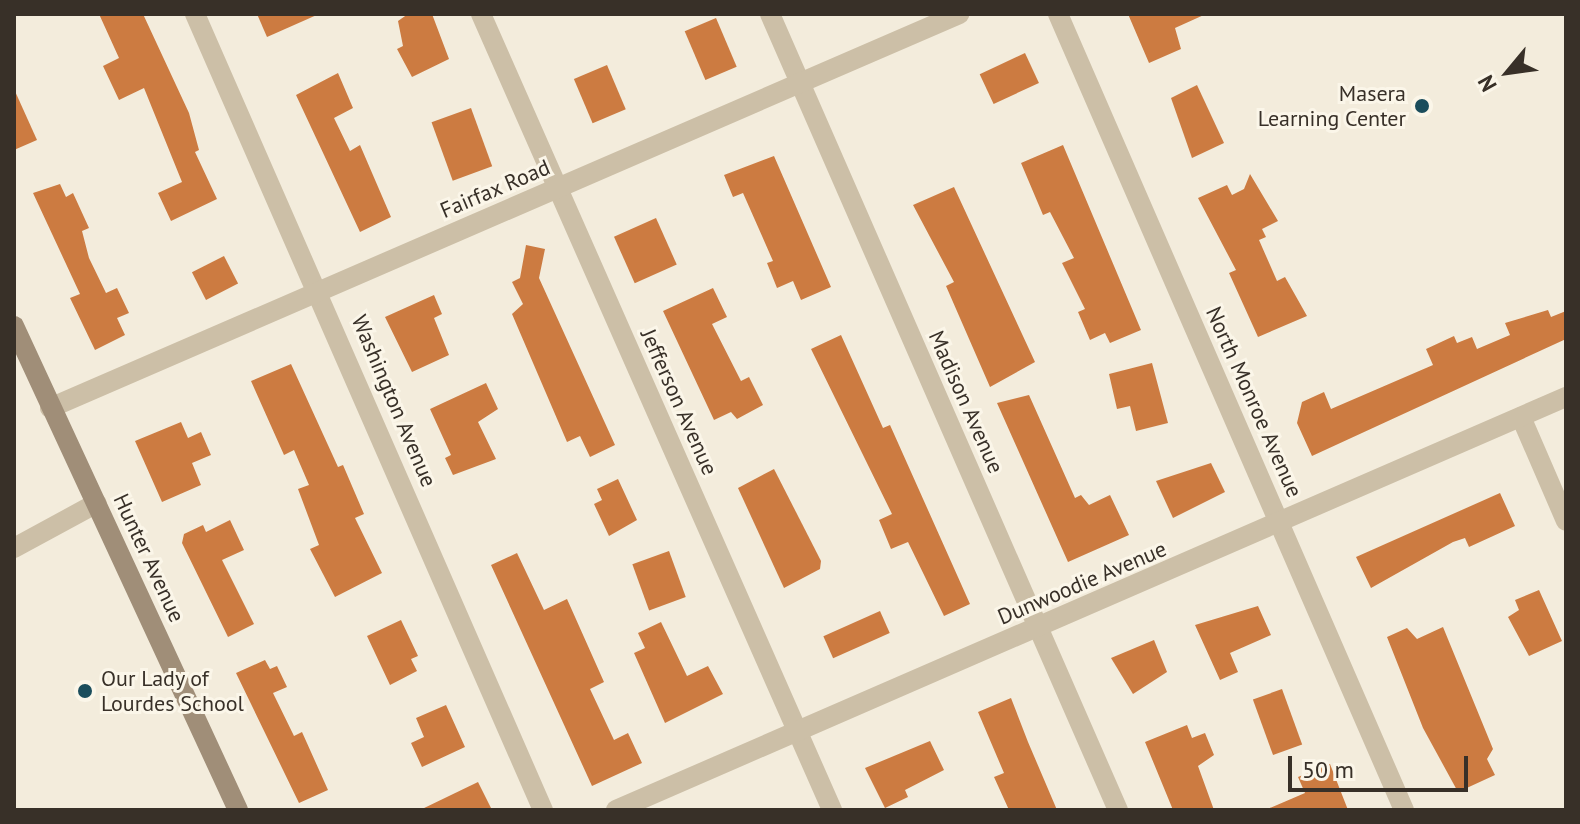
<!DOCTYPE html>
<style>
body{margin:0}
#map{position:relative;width:1580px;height:824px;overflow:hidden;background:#f3ecdc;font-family:"PT Sans",sans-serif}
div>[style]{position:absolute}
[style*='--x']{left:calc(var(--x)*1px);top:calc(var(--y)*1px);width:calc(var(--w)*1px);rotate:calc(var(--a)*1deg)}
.building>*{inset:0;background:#cc7b41;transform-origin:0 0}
.street>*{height:20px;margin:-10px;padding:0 10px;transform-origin:10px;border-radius:10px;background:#ccbfa7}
.secondary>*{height:20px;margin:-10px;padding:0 10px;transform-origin:10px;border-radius:10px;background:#a08e78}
.dots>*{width:22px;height:22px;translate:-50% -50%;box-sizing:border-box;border:4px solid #fbf6e9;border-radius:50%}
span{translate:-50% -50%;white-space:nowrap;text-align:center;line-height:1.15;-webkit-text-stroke:6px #fbf6e9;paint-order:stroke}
.poi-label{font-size:22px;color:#383028}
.right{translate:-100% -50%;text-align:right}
.left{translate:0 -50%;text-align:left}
.street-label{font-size:22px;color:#383028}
.frame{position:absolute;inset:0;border:16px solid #383028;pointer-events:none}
.north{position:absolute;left:1468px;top:32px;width:80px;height:80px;-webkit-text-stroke:6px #fbf6e9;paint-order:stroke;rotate:241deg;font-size:22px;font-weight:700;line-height:32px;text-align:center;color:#383028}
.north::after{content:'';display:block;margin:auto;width:28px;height:36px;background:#383028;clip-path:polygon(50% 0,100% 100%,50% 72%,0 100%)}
.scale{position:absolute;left:1288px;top:756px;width:180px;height:36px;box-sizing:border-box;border:4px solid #383028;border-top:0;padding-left:10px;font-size:24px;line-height:28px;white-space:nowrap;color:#383028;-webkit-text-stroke:6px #fbf6e9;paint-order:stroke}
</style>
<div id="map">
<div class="building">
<i style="clip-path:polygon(99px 14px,143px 14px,189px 113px,199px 150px,195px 152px,217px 199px,171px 221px,158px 193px,182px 182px,144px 88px,119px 100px,103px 66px,119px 58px)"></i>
<i style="clip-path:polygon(257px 14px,319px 14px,267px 37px)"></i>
<i style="clip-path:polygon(408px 14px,432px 14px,449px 59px,412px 77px,397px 49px,403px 46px,398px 21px)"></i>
<i style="clip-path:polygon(1128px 14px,1206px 14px,1175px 28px,1181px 49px,1149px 63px)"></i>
<i style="left:716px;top:18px;width:53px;height:34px;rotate:67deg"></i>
<i style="left:1025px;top:53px;width:33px;height:50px;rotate:65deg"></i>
<i style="left:607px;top:65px;width:48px;height:36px;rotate:67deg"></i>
<i style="clip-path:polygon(338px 73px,353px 108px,334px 118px,350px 151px,360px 145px,391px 217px,360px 232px,296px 95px)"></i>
<i style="clip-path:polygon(1197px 85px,1224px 143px,1192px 158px,1171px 98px)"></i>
<i style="clip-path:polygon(14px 89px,37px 140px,14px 150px)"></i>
<i style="left:471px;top:108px;width:62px;height:42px;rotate:70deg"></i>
<i style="clip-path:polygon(1063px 145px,1141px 330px,1110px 343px,1105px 333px,1090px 340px,1078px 312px,1085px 309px,1062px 263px,1074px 258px,1050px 212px,1043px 215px,1021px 163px)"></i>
<i style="clip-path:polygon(774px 156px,831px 287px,801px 300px,793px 281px,777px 288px,767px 263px,773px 261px,743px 193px,733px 197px,724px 175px)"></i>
<i style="clip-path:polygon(1250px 174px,1278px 221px,1262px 229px,1266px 237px,1259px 240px,1277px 281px,1285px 277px,1307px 316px,1258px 337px,1229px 273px,1236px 270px,1198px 198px,1227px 185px,1232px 195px,1244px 189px)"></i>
<i style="clip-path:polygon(60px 184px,66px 197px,73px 193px,89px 228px,82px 231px,89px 258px,106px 293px,117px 288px,129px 313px,117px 318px,125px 335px,95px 350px,70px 298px,80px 294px,33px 193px)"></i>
<i style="clip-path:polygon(954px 187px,1035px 362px,990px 387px,946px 286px,954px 282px,913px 205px)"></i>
<i style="left:656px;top:218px;width:51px;height:46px;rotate:66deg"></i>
<i style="clip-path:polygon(526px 245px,545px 249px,539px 278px,615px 445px,590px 457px,580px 436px,567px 442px,512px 314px,523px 304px,512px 282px,520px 278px)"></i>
<i style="left:224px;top:256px;width:31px;height:36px;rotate:63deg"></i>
<i style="clip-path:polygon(713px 288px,727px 317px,712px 324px,741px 381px,749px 377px,763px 405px,737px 419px,731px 412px,714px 420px,663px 311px)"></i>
<i style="clip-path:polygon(434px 295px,442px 314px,434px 318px,449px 355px,412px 372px,385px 317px)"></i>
<i style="clip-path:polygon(1548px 310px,1551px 317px,1566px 311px,1566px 339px,1312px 456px,1297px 423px,1302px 402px,1324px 392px,1331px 409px,1433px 365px,1426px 349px,1454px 336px,1457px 343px,1472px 337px,1477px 349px,1510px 335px,1505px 323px)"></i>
<i style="clip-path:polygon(841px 335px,883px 428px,890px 425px,970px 604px,944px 616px,908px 542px,891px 549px,879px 520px,892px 514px,811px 349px)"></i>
<i style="clip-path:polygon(1152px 363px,1168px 423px,1136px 431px,1130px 406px,1117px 409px,1109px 374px)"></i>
<i style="clip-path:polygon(291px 364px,338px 467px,343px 465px,364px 514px,355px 518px,382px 573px,335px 597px,310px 549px,319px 545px,298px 489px,309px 485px,294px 450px,284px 455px,251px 381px)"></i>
<i style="clip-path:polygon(486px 383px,498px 409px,478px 422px,496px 459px,453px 475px,445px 458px,451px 455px,430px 409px)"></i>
<i style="clip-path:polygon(1029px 395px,1075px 498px,1081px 495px,1089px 505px,1110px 495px,1129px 535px,1068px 562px,997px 403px)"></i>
<i style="clip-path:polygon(181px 422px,188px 438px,201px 432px,211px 455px,192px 463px,201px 485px,162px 502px,135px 441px)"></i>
<i style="clip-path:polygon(1211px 463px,1225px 492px,1173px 518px,1156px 481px)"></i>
<i style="clip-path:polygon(774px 469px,821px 561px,820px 569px,784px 588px,738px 488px)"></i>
<i style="clip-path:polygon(618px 479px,637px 520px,609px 536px,594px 504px,602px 500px,597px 489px)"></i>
<i style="clip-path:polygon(1500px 493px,1515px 526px,1469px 547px,1465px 538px,1453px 542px,1371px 588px,1356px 557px)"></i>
<i style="clip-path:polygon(230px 520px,244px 550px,222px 560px,254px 624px,228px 637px,182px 543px,184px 534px,203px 525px,206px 532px)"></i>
<i style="left:669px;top:551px;width:49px;height:39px;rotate:70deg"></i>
<i style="clip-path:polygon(517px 553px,544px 610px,567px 599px,604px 682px,590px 689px,614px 740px,628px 733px,642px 763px,592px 786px,491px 565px)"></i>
<i style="clip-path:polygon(1539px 590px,1562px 641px,1529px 656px,1508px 617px,1519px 610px,1515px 600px)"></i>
<i style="clip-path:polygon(1258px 606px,1271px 635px,1230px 653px,1238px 672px,1220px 680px,1195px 625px)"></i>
<i style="left:880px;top:611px;width:24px;height:62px;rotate:66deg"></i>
<i style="clip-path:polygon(401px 620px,418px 656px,411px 659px,417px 671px,390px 685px,367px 636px)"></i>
<i style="clip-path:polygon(661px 622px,687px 676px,708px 666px,723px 694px,665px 723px,634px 653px,645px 648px,638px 633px)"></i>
<i style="clip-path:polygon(1443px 627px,1493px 749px,1487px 759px,1495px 775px,1458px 792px,1423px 728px,1387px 637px,1407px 628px,1417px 639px)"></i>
<i style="clip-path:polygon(1154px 640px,1167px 672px,1133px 694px,1111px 658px)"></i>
<i style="clip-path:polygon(265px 660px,270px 669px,277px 666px,287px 687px,273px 693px,294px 736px,302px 732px,328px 790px,299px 803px,236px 673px)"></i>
<i style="left:1282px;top:689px;width:59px;height:31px;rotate:70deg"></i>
<i style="clip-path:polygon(1011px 698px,1028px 742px,1057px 810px,1009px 810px,994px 777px,1004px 773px,978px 712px)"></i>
<i style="clip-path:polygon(446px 705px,465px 747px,422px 767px,411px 743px,424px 737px,416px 718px)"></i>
<i style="clip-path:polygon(1187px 725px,1192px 738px,1205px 733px,1214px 755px,1198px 766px,1214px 810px,1173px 810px,1145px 742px)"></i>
<i style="clip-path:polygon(930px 741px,944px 770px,905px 790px,908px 797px,885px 808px,865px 768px)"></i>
<i style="clip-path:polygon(1330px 764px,1348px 810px,1265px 810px,1305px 793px,1298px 777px)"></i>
<i style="clip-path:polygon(478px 782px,492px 810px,420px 810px)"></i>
</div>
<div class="street">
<i style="--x:195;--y:14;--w:869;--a:66.39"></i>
<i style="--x:481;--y:14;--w:870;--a:66.2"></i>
<i style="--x:770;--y:14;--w:869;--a:66.39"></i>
<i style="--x:1058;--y:14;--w:868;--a:66.51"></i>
<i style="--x:50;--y:408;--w:991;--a:-23.43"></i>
<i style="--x:1521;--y:417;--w:113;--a:66.6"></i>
<i style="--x:14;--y:548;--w:94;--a:-28.5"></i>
<i style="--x:616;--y:810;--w:1036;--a:-23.5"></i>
</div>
<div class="secondary">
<i style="--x:14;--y:326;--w:533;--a:65.16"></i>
</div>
<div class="dots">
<i style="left:1422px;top:106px;background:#1b4d5c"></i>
<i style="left:85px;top:691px;background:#1b4d5c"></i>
</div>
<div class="poi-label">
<span class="right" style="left:1406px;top:106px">Masera<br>Learning Center</span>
<span class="left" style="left:101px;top:691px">Our Lady of<br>Lourdes School</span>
</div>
<div class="street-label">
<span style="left:495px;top:189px;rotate:-23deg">Fairfax Road</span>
<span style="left:394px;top:401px;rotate:67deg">Washington Avenue</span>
<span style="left:679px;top:402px;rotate:66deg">Jefferson Avenue</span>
<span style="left:966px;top:402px;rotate:66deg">Madison Avenue</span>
<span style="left:1254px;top:402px;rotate:66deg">North Monroe Avenue</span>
<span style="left:149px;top:558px;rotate:65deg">Hunter Avenue</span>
<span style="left:1082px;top:583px;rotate:-23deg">Dunwoodie Avenue</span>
</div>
<div class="frame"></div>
<div class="north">N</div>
<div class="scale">50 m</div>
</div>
